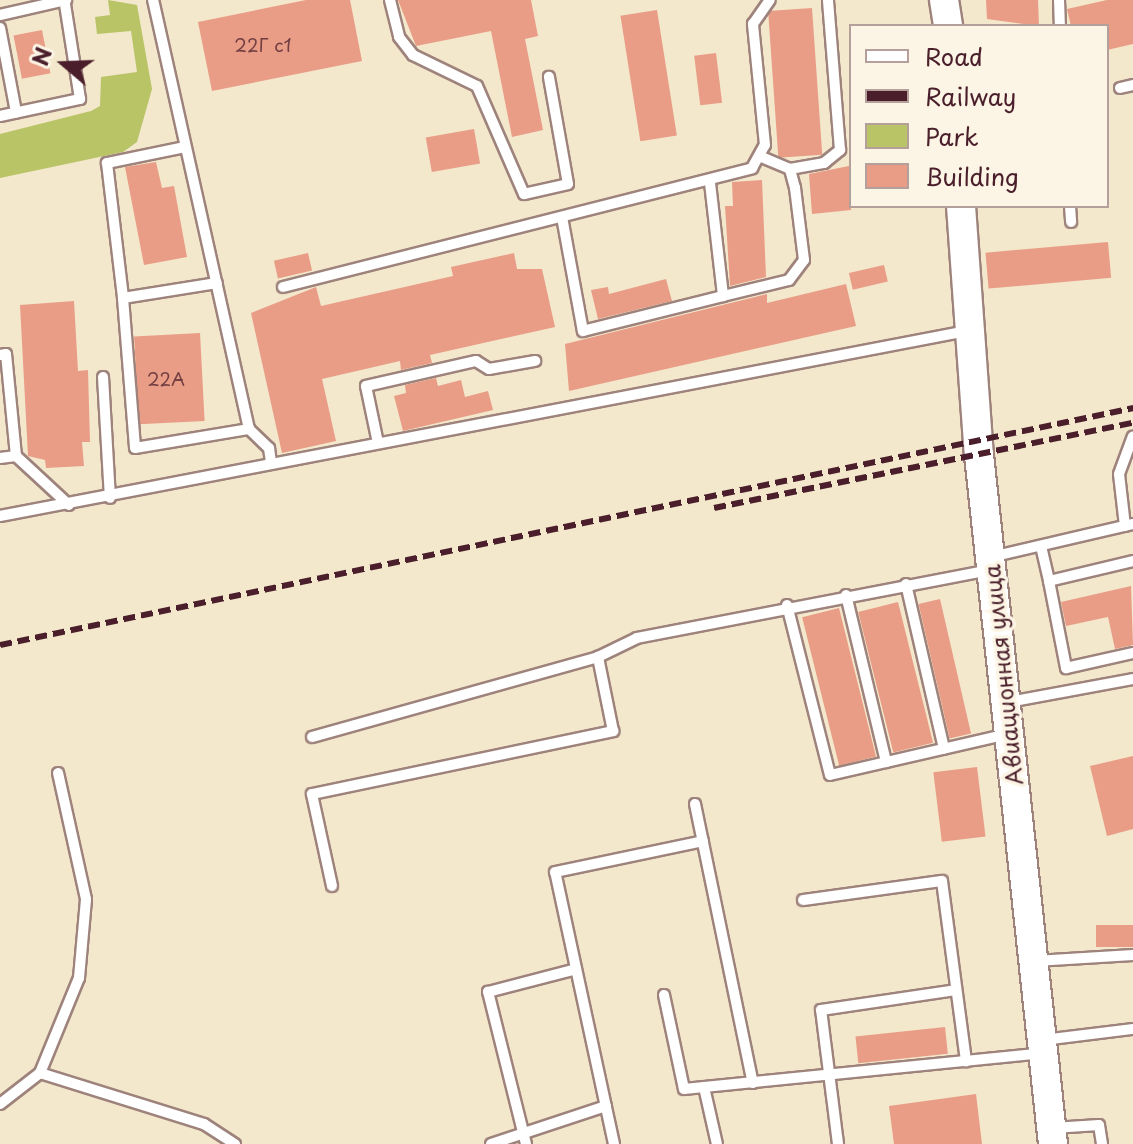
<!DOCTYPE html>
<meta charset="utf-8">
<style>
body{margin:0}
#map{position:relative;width:1133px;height:1144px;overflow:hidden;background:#f3e7cc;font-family:"Playpen Sans",sans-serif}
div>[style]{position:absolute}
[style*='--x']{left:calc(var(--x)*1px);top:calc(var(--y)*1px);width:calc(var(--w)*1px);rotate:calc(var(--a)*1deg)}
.green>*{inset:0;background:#b8c466}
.building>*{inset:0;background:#e99d86;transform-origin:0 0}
.roads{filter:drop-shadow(2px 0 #9e837c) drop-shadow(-2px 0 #9e837c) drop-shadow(0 2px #9e837c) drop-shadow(0 -2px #9e837c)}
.service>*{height:10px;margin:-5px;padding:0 5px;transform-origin:5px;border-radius:5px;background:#fff}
.secondary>*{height:28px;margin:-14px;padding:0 14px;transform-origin:14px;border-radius:14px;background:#fff}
.rail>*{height:6px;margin-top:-3px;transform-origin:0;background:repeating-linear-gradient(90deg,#4a1f2b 0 12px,transparent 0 18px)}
span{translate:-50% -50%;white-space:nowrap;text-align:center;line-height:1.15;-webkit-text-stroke:7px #fcf5e5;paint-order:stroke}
.number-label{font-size:18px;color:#723e42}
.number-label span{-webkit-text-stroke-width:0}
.street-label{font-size:22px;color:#4a1f2b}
.legend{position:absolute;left:849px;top:24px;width:260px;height:184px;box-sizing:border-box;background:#fcf5e5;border:2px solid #b59f9b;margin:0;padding:10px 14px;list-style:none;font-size:24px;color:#4a1f2b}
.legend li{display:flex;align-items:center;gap:16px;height:40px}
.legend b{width:40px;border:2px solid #b59f9b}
.north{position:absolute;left:24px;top:24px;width:80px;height:80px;-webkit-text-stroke:6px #fcf5e5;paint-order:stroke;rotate:289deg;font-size:22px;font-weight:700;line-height:32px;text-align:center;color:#4a1f2b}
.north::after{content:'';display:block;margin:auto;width:28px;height:36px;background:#4a1f2b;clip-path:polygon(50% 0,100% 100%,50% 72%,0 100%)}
</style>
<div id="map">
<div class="green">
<i style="clip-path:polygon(108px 0,137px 5px,152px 89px,137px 142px,123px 152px,0 178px,0 134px,91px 111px,100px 106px,101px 77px,137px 72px,131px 31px,97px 34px,95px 17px,110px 15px)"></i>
</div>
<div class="building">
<i style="clip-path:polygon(306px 0,350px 0,362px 61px,212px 91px,198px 22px)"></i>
<i style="clip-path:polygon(398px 0,531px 0,538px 36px,525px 39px,543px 130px,512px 137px,491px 31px,416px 46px)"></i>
<i style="clip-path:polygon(986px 0,1038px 0,1039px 26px,987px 19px)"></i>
<i style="clip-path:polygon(1107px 0,1133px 0,1133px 44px,1107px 50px,1107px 26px,1071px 26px,1067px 9px)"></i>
<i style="left:812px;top:8px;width:147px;height:44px;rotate:86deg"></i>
<i style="left:657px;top:10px;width:127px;height:37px;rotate:81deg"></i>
<i style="left:42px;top:30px;width:44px;height:29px;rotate:79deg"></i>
<i style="left:716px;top:53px;width:50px;height:22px;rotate:83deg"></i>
<i style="left:474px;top:129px;width:35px;height:49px;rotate:80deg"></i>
<i style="clip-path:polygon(156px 162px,162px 188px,174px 186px,187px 257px,144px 265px,125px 167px)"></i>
<i style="clip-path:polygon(849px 166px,851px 210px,812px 214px,809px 174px)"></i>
<i style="clip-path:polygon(762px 180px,766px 277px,730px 286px,725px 206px,733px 206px,732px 182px)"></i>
<i style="left:1108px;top:242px;width:36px;height:123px;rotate:85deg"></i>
<i style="left:308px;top:253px;width:18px;height:35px;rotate:77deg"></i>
<i style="clip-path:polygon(514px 253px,517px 269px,542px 269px,555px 327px,430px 355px,432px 363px,401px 370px,400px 361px,322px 379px,336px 441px,282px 453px,251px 313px,316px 287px,321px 306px,453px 276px,451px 267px)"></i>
<i style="left:884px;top:265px;width:17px;height:36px;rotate:77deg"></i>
<i style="clip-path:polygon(666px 279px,672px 301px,598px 319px,591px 290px,608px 287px,609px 294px)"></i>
<i style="clip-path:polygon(846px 284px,856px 326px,569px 391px,565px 344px,767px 294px,767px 303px)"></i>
<i style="clip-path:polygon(74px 301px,78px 371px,88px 370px,90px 442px,82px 442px,84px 466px,46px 468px,45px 460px,28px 456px,20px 305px)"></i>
<i style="left:200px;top:333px;width:88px;height:66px;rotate:87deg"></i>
<i style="clip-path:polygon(436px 378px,438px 386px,461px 380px,465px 397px,488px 391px,493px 410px,403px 431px,394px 396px,406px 393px,405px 385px)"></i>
<i style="clip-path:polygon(1131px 586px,1133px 645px,1115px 649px,1108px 617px,1066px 626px,1061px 602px)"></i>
<i style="left:940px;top:599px;width:138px;height:22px;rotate:77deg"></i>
<i style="left:898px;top:602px;width:145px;height:41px;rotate:76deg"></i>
<i style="left:839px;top:608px;width:153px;height:38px;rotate:76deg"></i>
<i style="clip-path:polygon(1133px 756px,1133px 829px,1107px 836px,1090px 766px)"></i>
<i style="left:977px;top:767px;width:70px;height:44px;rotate:83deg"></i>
<i style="left:1133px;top:925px;width:22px;height:37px;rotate:90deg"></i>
<i style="left:945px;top:1027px;width:27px;height:90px;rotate:84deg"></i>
<i style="clip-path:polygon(976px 1094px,982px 1144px,894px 1144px,889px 1106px)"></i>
</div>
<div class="roads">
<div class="service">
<i style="--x:390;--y:0;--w:38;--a:76"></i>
<i style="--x:399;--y:37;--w:23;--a:52"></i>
<i style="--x:413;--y:55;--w:71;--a:25.8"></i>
<i style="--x:477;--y:86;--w:118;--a:66.5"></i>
<i style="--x:524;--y:194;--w:45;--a:-12.8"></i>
<i style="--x:568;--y:184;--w:109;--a:-100.1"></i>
<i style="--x:1059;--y:0;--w:26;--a:88"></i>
<i style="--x:0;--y:15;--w:68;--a:-12.8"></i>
<i style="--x:0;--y:28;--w:86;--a:79.2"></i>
<i style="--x:1120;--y:88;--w:13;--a:-13"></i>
<i style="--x:0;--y:116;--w:82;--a:-12"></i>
<i style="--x:80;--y:99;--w:96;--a:-99"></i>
<i style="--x:185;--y:147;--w:80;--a:168.4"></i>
<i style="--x:107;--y:163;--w:136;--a:83.2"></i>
<i style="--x:123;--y:298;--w:95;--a:-9.1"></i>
<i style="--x:790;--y:169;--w:35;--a:-10"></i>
<i style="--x:824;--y:163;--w:21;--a:-39"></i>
<i style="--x:840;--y:150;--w:150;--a:-94.6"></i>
<i style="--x:710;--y:183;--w:114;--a:83.4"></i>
<i style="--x:723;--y:296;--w:68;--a:-13.6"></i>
<i style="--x:789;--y:280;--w:25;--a:-53"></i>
<i style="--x:804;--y:260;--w:73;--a:-97.1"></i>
<i style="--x:795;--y:188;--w:20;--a:-105"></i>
<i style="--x:790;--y:169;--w:30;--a:-157"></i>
<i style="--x:1070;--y:206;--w:16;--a:86"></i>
<i style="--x:562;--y:217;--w:116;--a:79.6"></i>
<i style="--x:583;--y:331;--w:144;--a:-14"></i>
<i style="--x:283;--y:287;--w:484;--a:-14.2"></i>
<i style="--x:752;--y:168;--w:26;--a:-61"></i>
<i style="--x:765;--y:145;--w:122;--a:-95.7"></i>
<i style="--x:753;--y:24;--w:29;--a:-55"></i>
<i style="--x:123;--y:298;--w:150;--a:85.4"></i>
<i style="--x:135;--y:448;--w:116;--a:-9.5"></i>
<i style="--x:249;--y:429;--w:440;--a:-102.6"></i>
<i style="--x:0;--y:355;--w:6;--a:-9"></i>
<i style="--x:6;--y:354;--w:102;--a:84.4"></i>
<i style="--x:16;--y:456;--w:72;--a:42.8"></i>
<i style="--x:103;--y:377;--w:121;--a:86.7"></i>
<i style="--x:249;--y:429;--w:28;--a:44"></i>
<i style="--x:269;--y:448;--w:14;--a:82"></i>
<i style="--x:378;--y:443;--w:58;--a:-101.9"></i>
<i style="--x:366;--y:386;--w:113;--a:-12.8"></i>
<i style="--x:476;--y:361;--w:15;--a:32"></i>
<i style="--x:489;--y:369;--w:47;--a:-9.9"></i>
<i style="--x:0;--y:458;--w:16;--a:-7"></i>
<i style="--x:0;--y:516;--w:985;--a:-10.83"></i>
<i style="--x:1125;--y:526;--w:52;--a:-96.6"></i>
<i style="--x:1119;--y:474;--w:40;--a:-69.8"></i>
<i style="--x:1041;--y:546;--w:36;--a:77"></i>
<i style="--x:1049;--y:581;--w:86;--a:-13.4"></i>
<i style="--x:991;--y:557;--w:146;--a:-13.1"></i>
<i style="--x:1049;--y:581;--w:89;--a:78.9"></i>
<i style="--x:1066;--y:668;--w:69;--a:-12.6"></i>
<i style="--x:906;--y:584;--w:169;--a:77"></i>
<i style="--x:846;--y:595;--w:172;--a:76.5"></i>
<i style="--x:787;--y:605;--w:175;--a:75.8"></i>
<i style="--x:830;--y:775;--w:183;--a:-13"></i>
<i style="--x:1009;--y:702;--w:126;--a:-10.5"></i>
<i style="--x:312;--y:737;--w:297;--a:-15.6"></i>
<i style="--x:695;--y:804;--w:285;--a:78.3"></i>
<i style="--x:332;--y:886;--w:94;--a:-102.3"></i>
<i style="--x:312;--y:794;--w:308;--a:-11.8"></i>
<i style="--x:613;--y:731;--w:76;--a:-101.5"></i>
<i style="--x:598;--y:657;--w:43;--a:-26"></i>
<i style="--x:637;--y:638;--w:359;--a:-10.9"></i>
<i style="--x:803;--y:900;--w:140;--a:-7.8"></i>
<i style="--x:942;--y:881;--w:182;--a:82.4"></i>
<i style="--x:1035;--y:961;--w:98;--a:-3.5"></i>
<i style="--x:664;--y:995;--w:96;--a:78"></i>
<i style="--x:684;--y:1089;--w:361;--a:-5.7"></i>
<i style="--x:1043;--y:1040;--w:91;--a:-7"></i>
<i style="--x:40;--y:1073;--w:103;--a:-67.7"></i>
<i style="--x:79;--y:978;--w:79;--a:-84.9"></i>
<i style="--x:86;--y:899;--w:129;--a:-102.5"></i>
<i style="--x:704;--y:1087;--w:58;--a:77.2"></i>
<i style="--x:0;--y:1104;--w:51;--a:-37.8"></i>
<i style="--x:40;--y:1073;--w:172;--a:17.3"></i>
<i style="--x:204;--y:1124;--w:37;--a:33"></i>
<i style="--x:1053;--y:1128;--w:46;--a:-3.7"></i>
<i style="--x:1099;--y:1125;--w:19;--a:81"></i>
<i style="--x:491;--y:1144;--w:121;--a:-18.3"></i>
<i style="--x:526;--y:1144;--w:157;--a:-104"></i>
<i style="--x:488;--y:992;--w:91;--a:-14.6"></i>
<i style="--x:614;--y:1144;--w:278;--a:-102.2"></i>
<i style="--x:555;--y:872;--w:151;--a:-11.8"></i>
<i style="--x:838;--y:1144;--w:135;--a:-97.2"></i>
<i style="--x:821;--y:1010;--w:136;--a:-8.4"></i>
</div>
<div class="secondary">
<i style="--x:944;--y:0;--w:26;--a:81"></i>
<i style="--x:961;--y:206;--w:250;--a:85.9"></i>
<i style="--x:979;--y:455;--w:693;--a:83.87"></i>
</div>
</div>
<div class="rail">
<i style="--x:714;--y:508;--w:428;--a:-11.5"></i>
<i style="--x:0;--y:645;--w:1158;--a:-11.81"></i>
</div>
<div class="number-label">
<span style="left:263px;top:45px">22Г с1</span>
<span style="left:166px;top:379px">22А</span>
</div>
<div class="street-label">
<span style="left:1002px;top:675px;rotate:-96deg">Авиационная улица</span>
</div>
<ul class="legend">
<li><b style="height:10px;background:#fff"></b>Road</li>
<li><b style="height:10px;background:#4a1f2b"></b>Railway</li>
<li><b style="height:22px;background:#b8c466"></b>Park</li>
<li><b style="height:22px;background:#e99d86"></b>Building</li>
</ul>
<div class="north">N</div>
</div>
